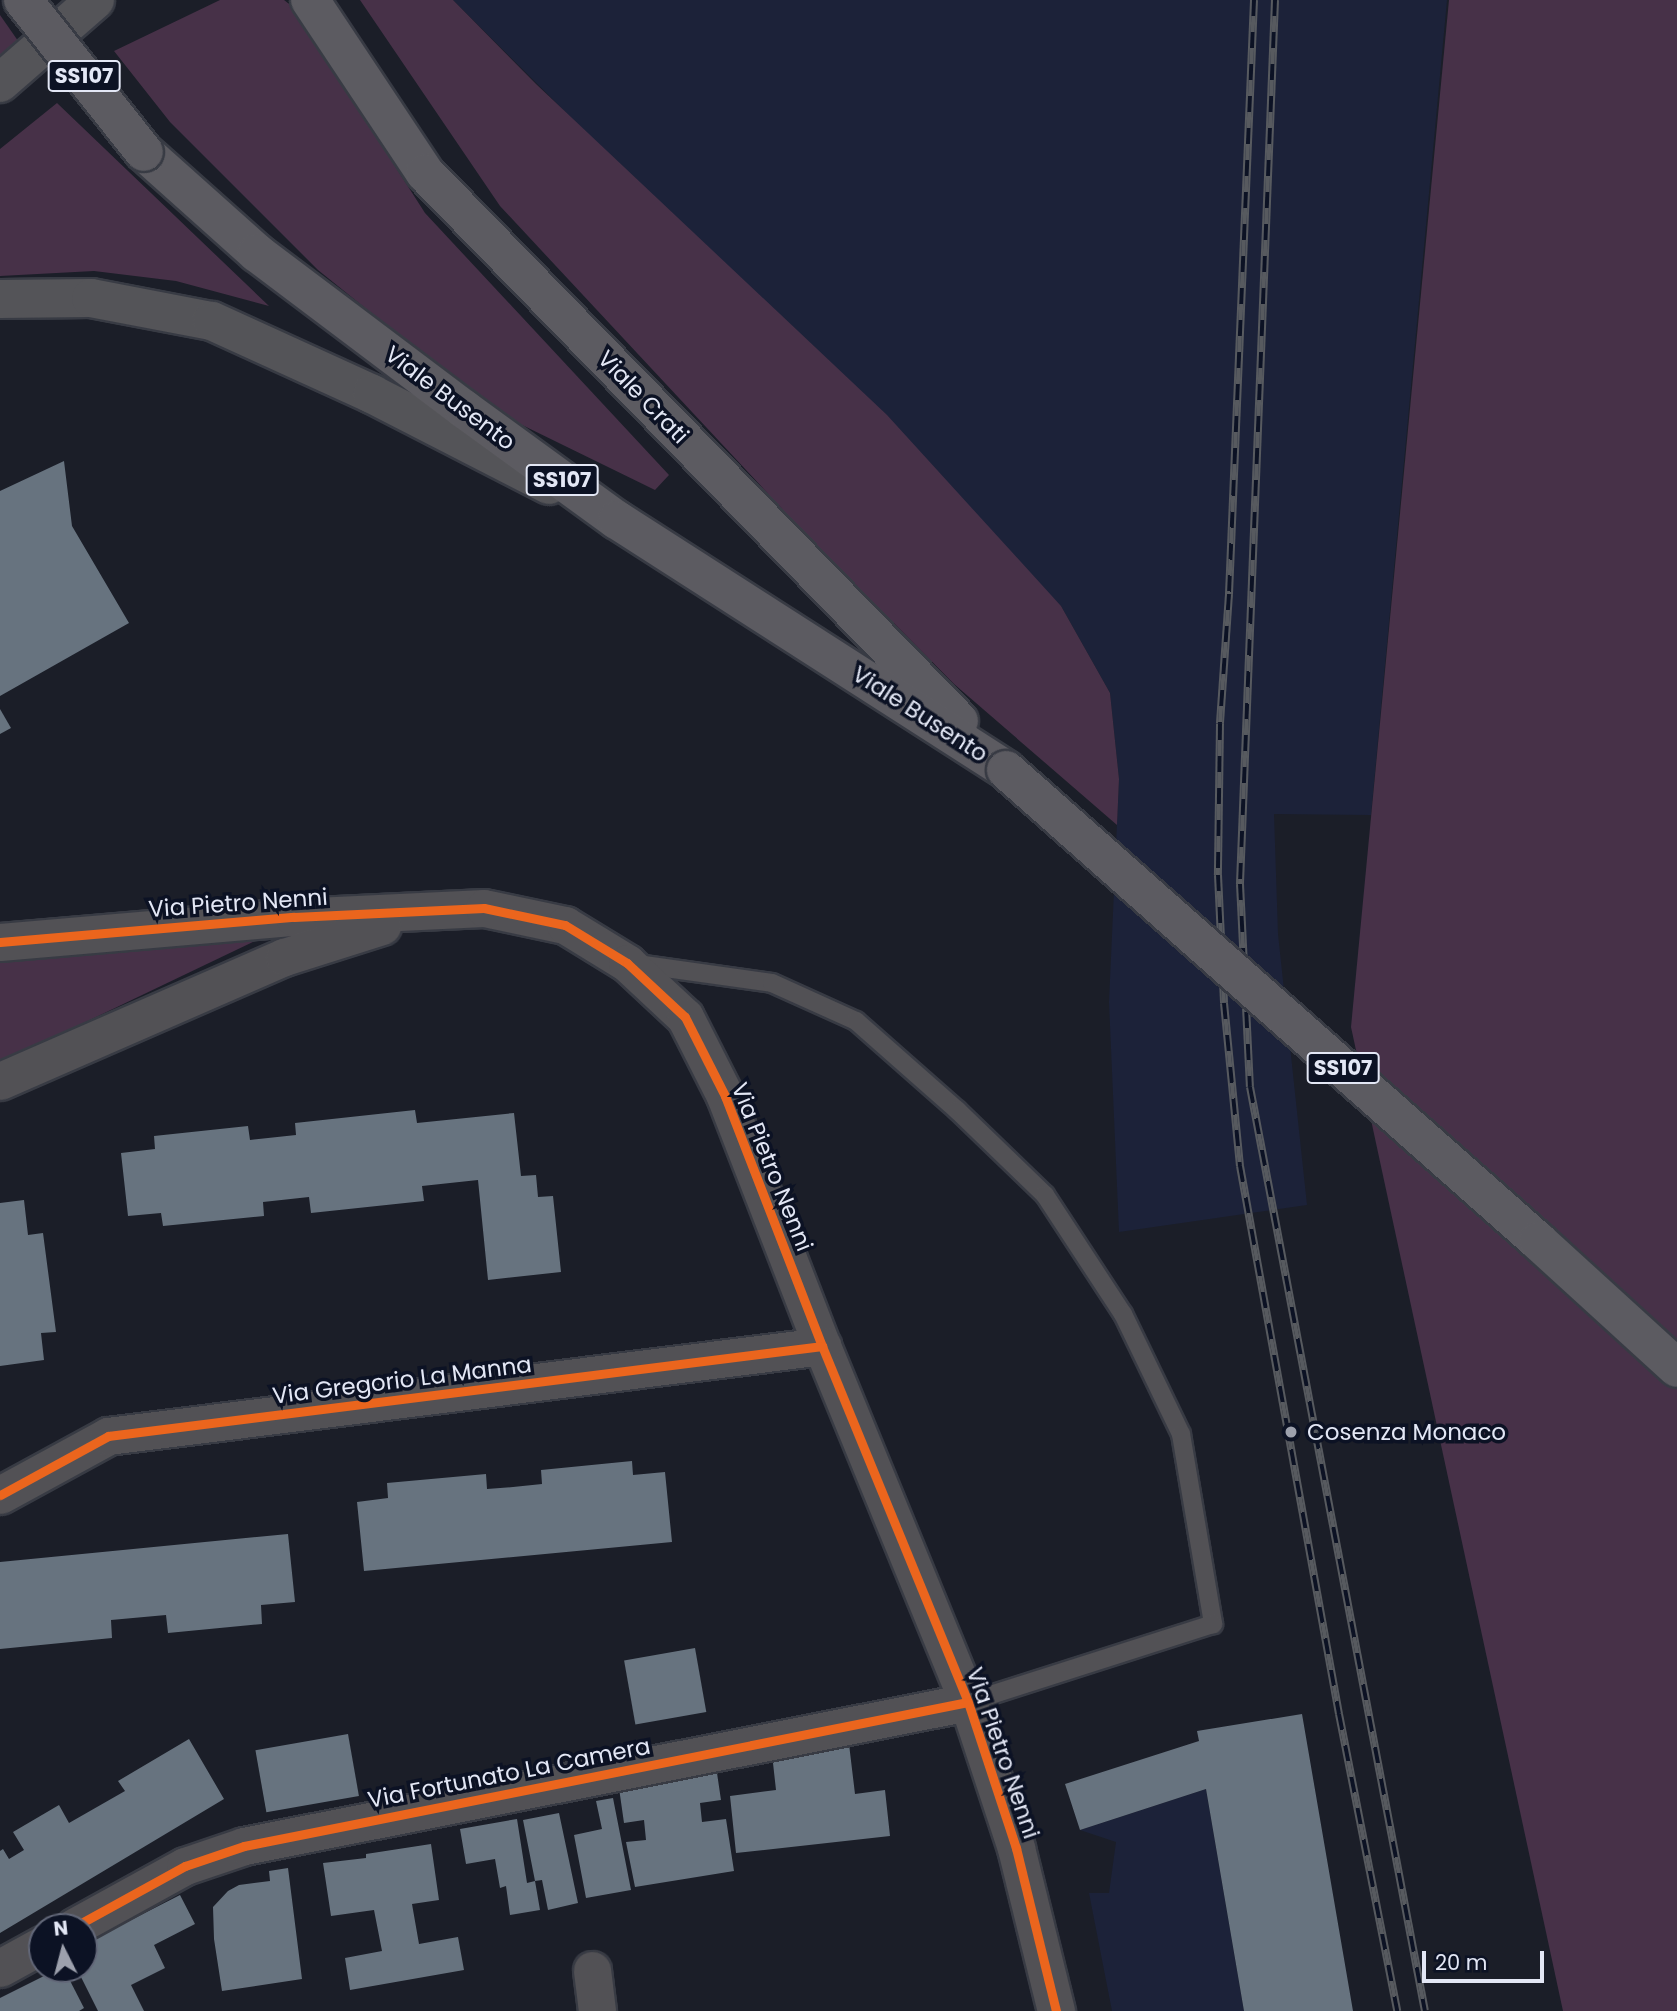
<!DOCTYPE html>
<style>
body{margin:0}
#map{position:relative;width:1677px;height:2011px;overflow:hidden;background:#1b1e28;font-family:Poppins,sans-serif}
div>[style]{position:absolute}
[style*='--x']{left:calc(var(--x)*1px);top:calc(var(--y)*1px);width:calc(var(--w)*1px);rotate:calc(var(--a)*1deg)}
.built>*{inset:0;background:#1c2239}
.green>*{inset:0;background:#473148}
.building>*{inset:0;background:#67737f;transform-origin:0 0}
.roads{filter:drop-shadow(2px 0 #383b44) drop-shadow(-2px 0 #383b44) drop-shadow(0 2px #383b44) drop-shadow(0 -2px #383b44)}
.lane>*{height:18px;margin:-9px;padding:0 9px;transform-origin:9px;border-radius:9px;background:#525155}
.street>*{height:37px;margin:-18.5px;padding:0 18.5px;transform-origin:18.5px;border-radius:18.5px;background:#525155}
.secondary>*{height:38px;margin:-19px;padding:0 19px;transform-origin:19px;border-radius:19px;background:#545458}
.primary>*{height:38px;margin:-19px;padding:0 19px;transform-origin:19px;border-radius:19px;background:#5c5b61}
.rail>*{height:8px;margin-top:-4px;transform-origin:0;background:repeating-linear-gradient(90deg,#0c1224 0 16px,#575a5f 0 32px);box-sizing:border-box;border-block:2px solid #575a5f}
.bridges{filter:drop-shadow(2px 0 #383b44) drop-shadow(-2px 0 #383b44) drop-shadow(0 2px #383b44) drop-shadow(0 -2px #383b44)}
.primary-bridge>*{height:38px;margin:-19px;padding:0 19px;transform-origin:19px;border-radius:19px;background:#5c5b61}
.cycleway>*{height:9px;margin:-4.5px;padding:0 4.5px;transform-origin:4.5px;border-radius:4.5px;background:#eb651d}
.dots>*{width:19px;height:19px;translate:-50% -50%;box-sizing:border-box;border:4px solid #0c1224;border-radius:50%}
span{translate:-50% -50%;white-space:nowrap;text-align:center;line-height:1.15;-webkit-text-stroke:7px #0c1224;paint-order:stroke}
.shield-label span{padding:2px 5px;background:#0c1224;border:2px solid;border-radius:5px;-webkit-text-stroke-width:0}
.shield-label{font-size:21px;color:#e3e7f5;font-weight:700}
.street-label{font-size:23px;color:#e3e7f5}
.poi-label{font-size:23px;color:#e3e7f5}
.left{translate:0 -50%;text-align:left}
.north{position:absolute;left:28px;top:1913px;width:70px;height:70px;box-sizing:border-box;background:#0c1224;border:2px solid #626778;border-radius:50%;rotate:354deg;font-size:19px;font-weight:700;line-height:28px;text-align:center;color:#e3e7f5}
.north::after{content:'';display:block;margin:auto;width:24px;height:32px;background:#9da1ad;clip-path:polygon(50% 0,100% 100%,50% 72%,0 100%)}
.scale{position:absolute;left:1422px;top:1951px;width:122px;height:32px;box-sizing:border-box;border:4px solid #e3e7f5;border-top:0;padding-left:9px;font-size:21px;line-height:24px;white-space:nowrap;color:#e3e7f5;-webkit-text-stroke:5px #0c1224;paint-order:stroke}
</style>
<div id="map">
<div class="built">
<i style="clip-path:polygon(453px 0,1447px 0,1371px 815px,1274px 814px,1278px 934px,1307px 1205px,1119px 1232px,1109px 1002px,1119px 779px,1110px 693px,1061px 606px)"></i>
<i style="clip-path:polygon(1206px 1789px,1244px 2011px,1112px 2011px,1089px 1893px,1109px 1893px,1116px 1842px,1080px 1830px)"></i>
</div>
<div class="green">
<i style="clip-path:polygon(220px 0,284px 0,293px 7px,425px 213px,669px 475px,655px 490px,518px 423px,436px 365px,318px 270px,170px 122px,114px 51px)"></i>
<i style="clip-path:polygon(360px 0,453px 0,536px 84px,887px 415px,1061px 606px,1110px 693px,1119px 779px,1117px 825px,954px 684px,800px 528px,500px 206px)"></i>
<i style="clip-path:polygon(1449px 0,1677px 0,1677px 2011px,1563px 2011px,1351px 1027px)"></i>
<i style="clip-path:polygon(0 15px,23px 48px,0 67px)"></i>
<i style="clip-path:polygon(57px 103px,269px 306px,176px 281px,94px 271px,0 276px,0 149px)"></i>
<i style="clip-path:polygon(276px 931px,0 1063px,0 950px)"></i>
</div>
<div class="building">
<i style="clip-path:polygon(64px 461px,72px 526px,129px 623px,0 696px,0 491px)"></i>
<i style="clip-path:polygon(0 709px,11px 728px,0 734px)"></i>
<i style="clip-path:polygon(415px 1110px,417px 1123px,514px 1113px,521px 1176px,536px 1175px,538px 1197px,553px 1196px,561px 1272px,488px 1280px,478px 1180px,422px 1186px,424px 1201px,311px 1213px,309px 1197px,263px 1202px,264px 1216px,163px 1226px,161px 1213px,128px 1216px,121px 1153px,155px 1149px,154px 1136px,248px 1126px,250px 1140px,296px 1135px,295px 1123px)"></i>
<i style="clip-path:polygon(24px 1200px,28px 1235px,43px 1233px,56px 1332px,41px 1333px,44px 1360px,0 1366px,0 1203px)"></i>
<i style="clip-path:polygon(632px 1461px,633px 1475px,665px 1472px,672px 1542px,364px 1571px,357px 1502px,388px 1498px,387px 1483px,486px 1474px,487px 1489px,513px 1487px,542px 1484px,541px 1470px)"></i>
<i style="clip-path:polygon(288px 1534px,295px 1602px,261px 1605px,262px 1624px,168px 1633px,166px 1615px,111px 1620px,112px 1638px,0 1649px,0 1562px)"></i>
<i style="left:695px;top:1648px;width:65px;height:72px;rotate:80deg"></i>
<i style="clip-path:polygon(1302px 1714px,1353px 2011px,1244px 2011px,1206px 1789px,1080px 1830px,1065px 1784px,1199px 1741px,1197px 1731px)"></i>
<i style="left:348px;top:1734px;width:63px;height:94px;rotate:80deg"></i>
<i style="clip-path:polygon(189px 1739px,224px 1799px,0 1933px,0 1851px,3px 1849px,9px 1859px,24px 1850px,13px 1832px,59px 1805px,69px 1823px,125px 1791px,118px 1781px)"></i>
<i style="clip-path:polygon(849px 1744px,855px 1794px,885px 1790px,890px 1836px,736px 1853px,730px 1796px,776px 1790px,772px 1754px)"></i>
<i style="clip-path:polygon(717px 1773px,721px 1800px,700px 1803px,702px 1822px,726px 1819px,734px 1871px,635px 1887px,626px 1842px,646px 1840px,644px 1820px,624px 1823px,619px 1788px)"></i>
<i style="clip-path:polygon(613px 1798px,631px 1890px,586px 1898px,574px 1835px,602px 1829px,596px 1801px)"></i>
<i style="clip-path:polygon(559px 1813px,578px 1903px,548px 1910px,542px 1880px,535px 1881px,523px 1820px)"></i>
<i style="clip-path:polygon(517px 1819px,527px 1883px,535px 1881px,540px 1910px,510px 1915px,506px 1886px,500px 1888px,495px 1859px,466px 1864px,460px 1829px)"></i>
<i style="clip-path:polygon(431px 1844px,439px 1900px,412px 1904px,419px 1944px,458px 1937px,464px 1970px,350px 1990px,345px 1958px,382px 1951px,374px 1910px,331px 1916px,323px 1863px,366px 1858px,366px 1854px)"></i>
<i style="clip-path:polygon(288px 1868px,302px 1979px,222px 1991px,214px 1939px,213px 1907px,228px 1891px,239px 1885px,270px 1881px,269px 1871px)"></i>
<i style="clip-path:polygon(180px 1895px,195px 1924px,154px 1945px,165px 1968px,131px 1985px,144px 2011px,98px 2011px,77px 1969px,84px 1969px,84px 1944px)"></i>
<i style="clip-path:polygon(58px 1969px,64px 1969px,84px 2008px,79px 2011px,0 2011px,0 1998px)"></i>
</div>
<div class="roads">
<div class="lane">
<i style="--x:637;--y:964;--w:136;--a:8"></i>
<i style="--x:772;--y:983;--w:92;--a:24.3"></i>
<i style="--x:856;--y:1021;--w:135;--a:41.4"></i>
<i style="--x:957;--y:1110;--w:122;--a:44"></i>
<i style="--x:1045;--y:1195;--w:142;--a:56.8"></i>
<i style="--x:1123;--y:1314;--w:133;--a:64.2"></i>
<i style="--x:1181;--y:1434;--w:193;--a:80.4"></i>
<i style="--x:1213;--y:1624;--w:257;--a:162.3"></i>
</div>
<div class="street">
<i style="--x:0;--y:942;--w:295;--a:-4.9"></i>
<i style="--x:294;--y:917;--w:190;--a:-2.7"></i>
<i style="--x:484;--y:908;--w:83;--a:11.9"></i>
<i style="--x:565;--y:925;--w:73;--a:31.5"></i>
<i style="--x:627;--y:963;--w:79;--a:43"></i>
<i style="--x:685;--y:1017;--w:89;--a:63.1"></i>
<i style="--x:725;--y:1096;--w:268;--a:68.8"></i>
<i style="--x:822;--y:1346;--w:385;--a:67.7"></i>
<i style="--x:968;--y:1702;--w:154;--a:71.8"></i>
<i style="--x:1016;--y:1848;--w:168;--a:76.2"></i>
<i style="--x:0;--y:1081;--w:310;--a:-23.6"></i>
<i style="--x:284;--y:957;--w:103;--a:-17.6"></i>
<i style="--x:0;--y:1495;--w:123;--a:-28.6"></i>
<i style="--x:108;--y:1436;--w:720;--a:-7.18"></i>
<i style="--x:74;--y:1927;--w:127;--a:-28.8"></i>
<i style="--x:185;--y:1866;--w:62;--a:-18.7"></i>
<i style="--x:244;--y:1846;--w:738;--a:-11.25"></i>
<i style="--x:0;--y:1968;--w:48;--a:-28.7"></i>
<i style="--x:592;--y:1970;--w:41;--a:83"></i>
</div>
<div class="secondary">
<i style="--x:0;--y:83;--w:126;--a:-41.1"></i>
<i style="--x:0;--y:299;--w:91;--a:-0.6"></i>
<i style="--x:91;--y:298;--w:123;--a:10.8"></i>
<i style="--x:212;--y:321;--w:176;--a:24.5"></i>
<i style="--x:372;--y:394;--w:199;--a:27.2"></i>
</div>
<div class="primary">
<i style="--x:310;--y:0;--w:208;--a:56.4"></i>
<i style="--x:425;--y:173;--w:765;--a:45.74"></i>
<i style="--x:144;--y:152;--w:152;--a:41.8"></i>
<i style="--x:257;--y:253;--w:259;--a:37"></i>
<i style="--x:464;--y:409;--w:189;--a:36"></i>
<i style="--x:617;--y:520;--w:462;--a:32.7"></i>
</div>
</div>
<div class="rail">
<i style="--x:1254;--y:0;--w:595;--a:92.41"></i>
<i style="--x:1229;--y:594;--w:130;--a:94"></i>
<i style="--x:1220;--y:724;--w:151;--a:90.8"></i>
<i style="--x:1218;--y:875;--w:128;--a:87.3"></i>
<i style="--x:1224;--y:1003;--w:164;--a:84.4"></i>
<i style="--x:1240;--y:1166;--w:557;--a:79.76"></i>
<i style="--x:1339;--y:1714;--w:303;--a:78.9"></i>
<i style="--x:1275;--y:0;--w:885;--a:92.27"></i>
<i style="--x:1240;--y:884;--w:203;--a:87.2"></i>
<i style="--x:1250;--y:1087;--w:940;--a:79.28"></i>
</div>
<div class="bridges">
<div class="primary-bridge">
<i style="--x:23;--y:0;--w:194;--a:51.5"></i>
<i style="--x:1006;--y:770;--w:711;--a:41.52"></i>
<i style="--x:1538;--y:1241;--w:188;--a:42.4"></i>
</div>
</div>
<div class="cycleway">
<i style="--x:0;--y:942;--w:295;--a:-4.9"></i>
<i style="--x:294;--y:917;--w:190;--a:-2.7"></i>
<i style="--x:484;--y:908;--w:83;--a:11.9"></i>
<i style="--x:565;--y:925;--w:73;--a:31.5"></i>
<i style="--x:627;--y:963;--w:79;--a:43"></i>
<i style="--x:685;--y:1017;--w:89;--a:63.1"></i>
<i style="--x:725;--y:1096;--w:268;--a:68.8"></i>
<i style="--x:822;--y:1346;--w:385;--a:67.7"></i>
<i style="--x:968;--y:1702;--w:154;--a:71.8"></i>
<i style="--x:1016;--y:1848;--w:168;--a:76.2"></i>
<i style="--x:0;--y:1495;--w:123;--a:-28.6"></i>
<i style="--x:108;--y:1436;--w:720;--a:-7.18"></i>
<i style="--x:74;--y:1927;--w:127;--a:-28.8"></i>
<i style="--x:185;--y:1866;--w:62;--a:-18.7"></i>
<i style="--x:244;--y:1846;--w:738;--a:-11.25"></i>
</div>
<div class="dots">
<i style="left:1291px;top:1432px;background:#9da1ad"></i>
</div>
<div class="shield-label">
<span style="left:84px;top:76px">SS107</span>
<span style="left:562px;top:480px">SS107</span>
<span style="left:1343px;top:1068px">SS107</span>
</div>
<div class="street-label">
<span style="left:643px;top:397px;rotate:46deg">Viale Crati</span>
<span style="left:450px;top:398px;rotate:37deg">Viale Busento</span>
<span style="left:920px;top:714px;rotate:33deg">Viale Busento</span>
<span style="left:238px;top:903px;rotate:-4deg">Via Pietro Nenni</span>
<span style="left:772px;top:1167px;rotate:68deg">Via Pietro Nenni</span>
<span style="left:402px;top:1380px;rotate:-7deg">Via Gregorio La Manna</span>
<span style="left:1003px;top:1753px;rotate:71deg">Via Pietro Nenni</span>
<span style="left:509px;top:1773px;rotate:-11deg">Via Fortunato La Camera</span>
</div>
<div class="poi-label">
<span class="left" style="left:1307px;top:1432px">Cosenza Monaco</span>
</div>
<div class="north">N</div>
<div class="scale">20 m</div>
</div>
